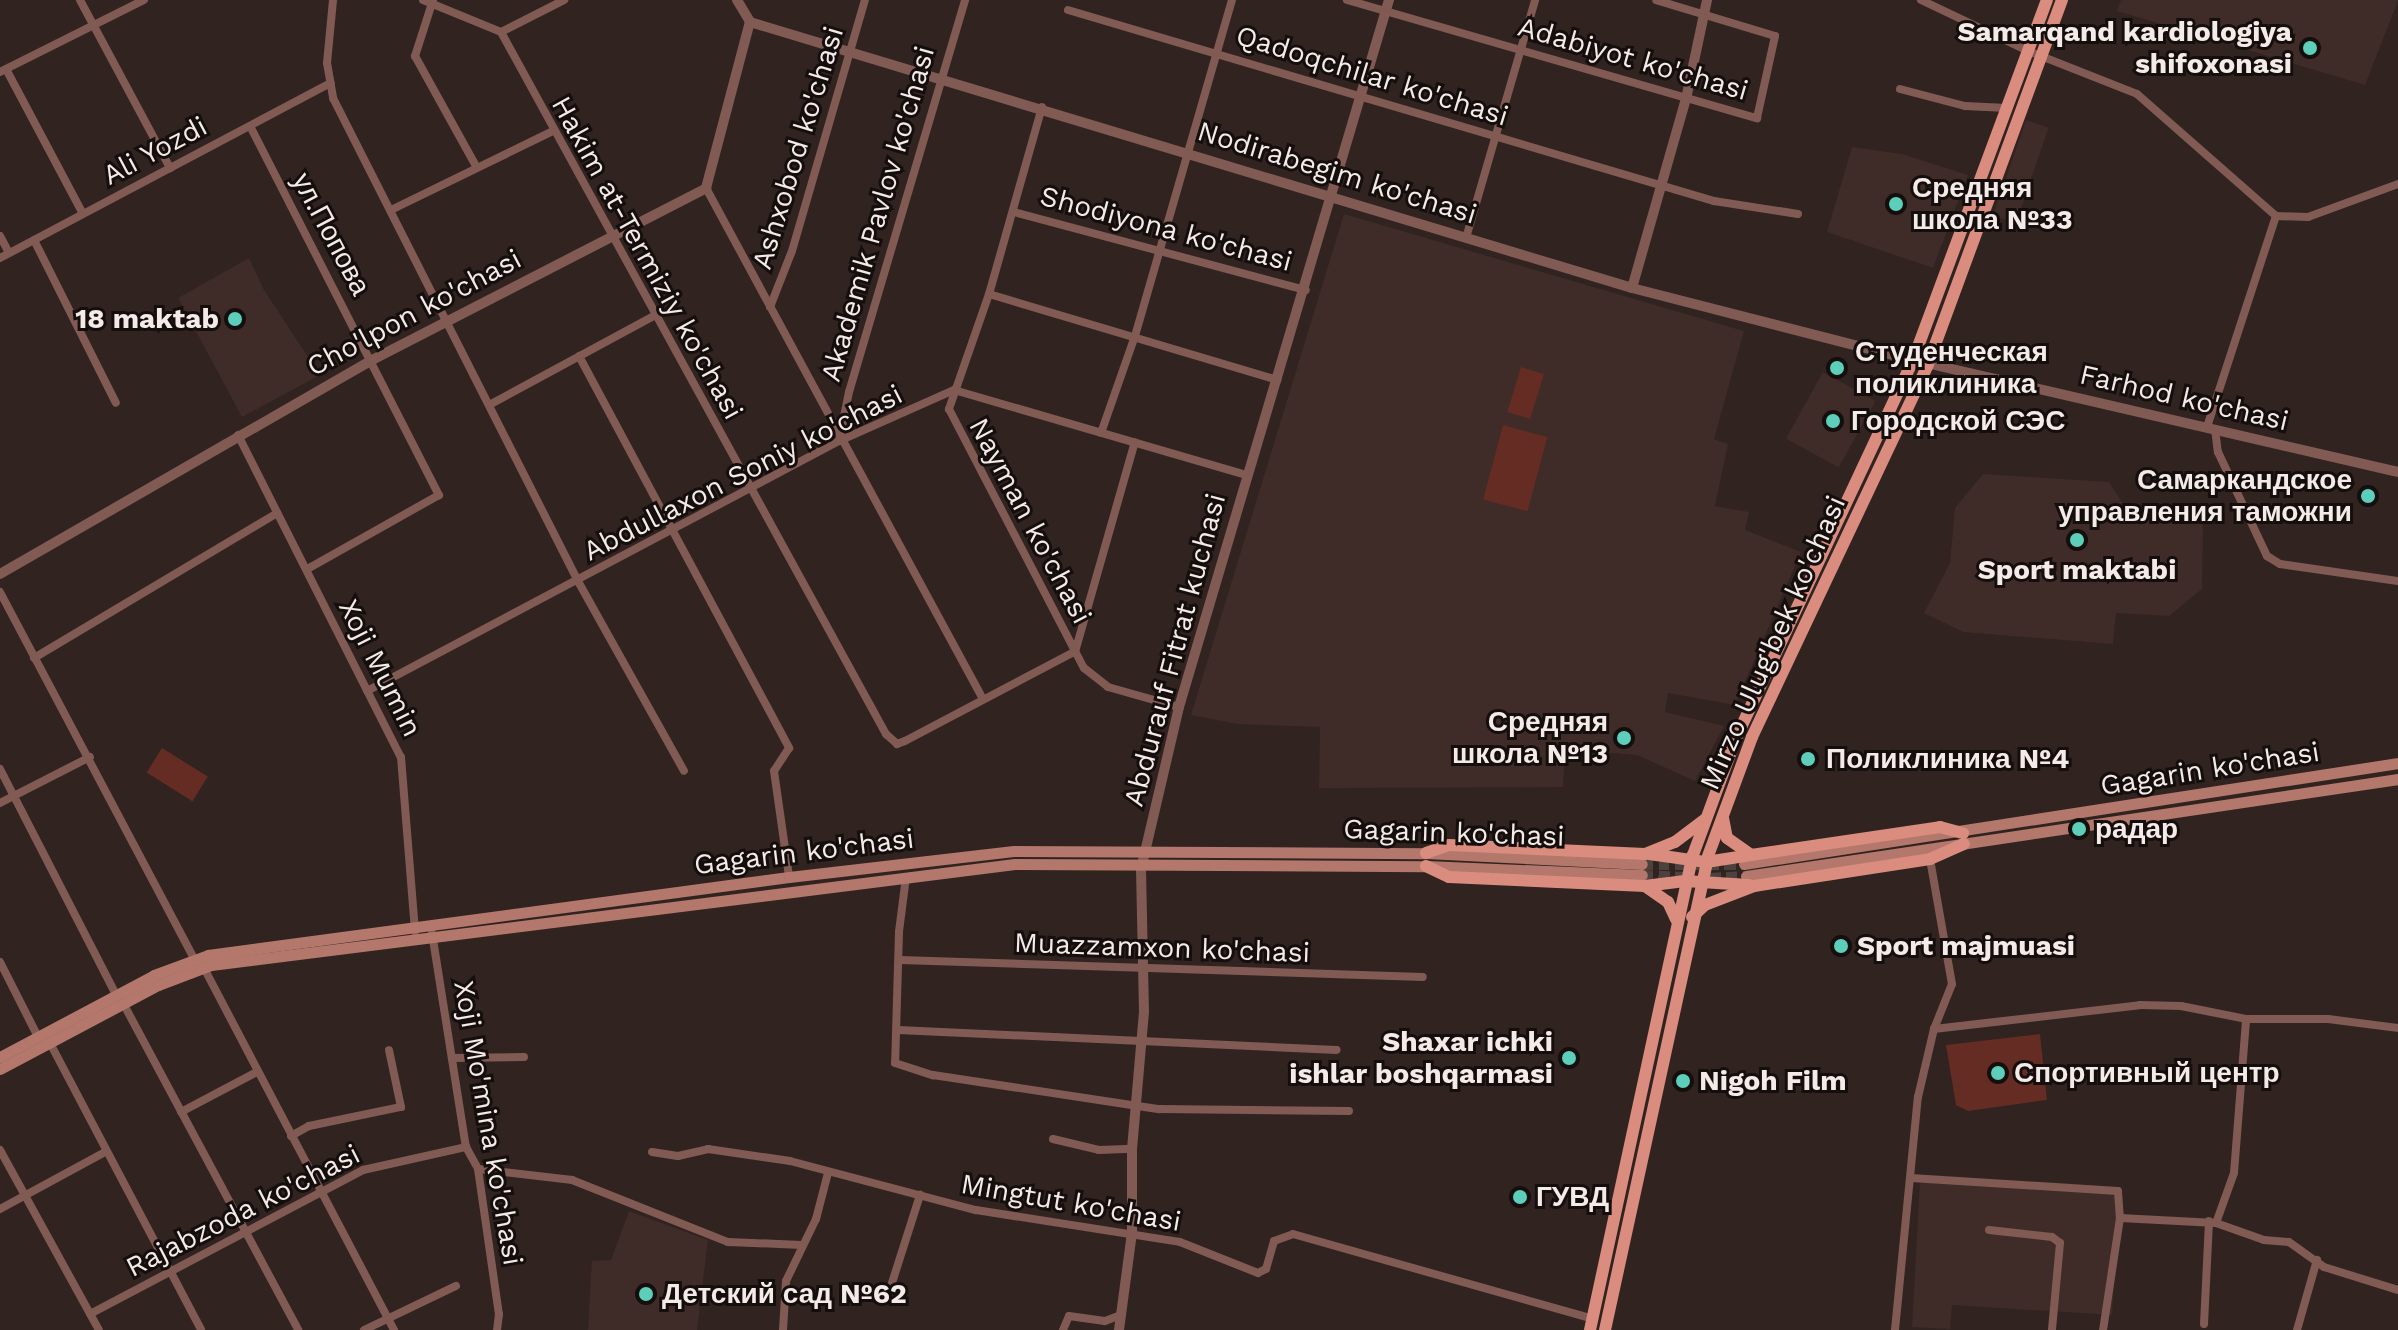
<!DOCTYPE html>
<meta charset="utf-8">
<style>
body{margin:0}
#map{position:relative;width:2398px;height:1330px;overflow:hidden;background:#302320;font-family:"Work Sans",sans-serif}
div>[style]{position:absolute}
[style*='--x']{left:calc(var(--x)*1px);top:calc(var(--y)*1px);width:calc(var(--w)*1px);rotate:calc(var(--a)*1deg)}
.built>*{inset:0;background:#3f2b27;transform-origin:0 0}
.green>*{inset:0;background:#642c23;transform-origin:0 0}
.secondary-tunnel>*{height:11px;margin-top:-5.5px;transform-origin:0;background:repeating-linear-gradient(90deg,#4d413e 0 11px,transparent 0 16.5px)}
.minor>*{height:8px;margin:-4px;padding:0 4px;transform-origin:4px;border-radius:4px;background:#805a53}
.tertiary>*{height:10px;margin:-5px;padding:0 5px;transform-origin:5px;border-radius:5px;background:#805a53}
.secondary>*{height:11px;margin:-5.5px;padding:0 5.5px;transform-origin:5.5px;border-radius:5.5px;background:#b3776b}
.primary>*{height:12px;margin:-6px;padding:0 6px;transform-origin:6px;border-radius:6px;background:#da8c7e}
.dots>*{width:22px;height:22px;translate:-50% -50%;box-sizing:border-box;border:4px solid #140e0d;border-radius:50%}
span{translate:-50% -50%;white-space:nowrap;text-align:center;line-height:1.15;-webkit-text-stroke:6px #140e0d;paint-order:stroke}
.poi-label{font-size:28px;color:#f4eae8;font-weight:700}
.right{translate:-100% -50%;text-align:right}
.left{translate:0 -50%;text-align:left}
.street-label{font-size:28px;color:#f4eae8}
</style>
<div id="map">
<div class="built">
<i style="clip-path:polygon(2121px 0,2398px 0,2398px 1px,2365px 85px,2117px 11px)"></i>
<i style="left:2026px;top:120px;width:24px;height:101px;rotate:19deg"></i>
<i style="clip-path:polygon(1852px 147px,1902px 154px,1968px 175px,1933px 268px,1827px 232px)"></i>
<i style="clip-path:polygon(1344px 214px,1744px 331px,1714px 439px,1728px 444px,1715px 506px,1749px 512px,1745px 530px,1801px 552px,1735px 705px,1668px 693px,1665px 712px,1724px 726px,1695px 781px,1637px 755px,1565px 749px,1563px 787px,1319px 788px,1320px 727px,1237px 724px,1191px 715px)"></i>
<i style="clip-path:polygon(249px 258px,264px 290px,320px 375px,242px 417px,178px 298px)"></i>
<i style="left:1823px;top:372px;width:60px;height:76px;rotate:29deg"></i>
<i style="clip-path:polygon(1983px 474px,2109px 482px,2126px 508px,2203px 516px,2202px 589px,2169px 616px,2116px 613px,2113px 644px,1963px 632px,1924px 613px,1950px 563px,1955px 508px)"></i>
<i style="clip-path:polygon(1920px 1181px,2119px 1193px,2112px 1315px,1952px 1305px,1950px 1329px,1912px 1327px)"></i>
<i style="clip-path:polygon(629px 1211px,708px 1240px,697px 1330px,588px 1330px,592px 1261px,611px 1260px)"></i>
</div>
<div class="green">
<i style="left:1521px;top:367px;width:24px;height:47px;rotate:17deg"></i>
<i style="left:1503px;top:425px;width:46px;height:77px;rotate:15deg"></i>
<i style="left:162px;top:748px;width:54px;height:29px;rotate:32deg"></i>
<i style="clip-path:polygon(2040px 1034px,2047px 1100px,1968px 1111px,1956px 1105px,1946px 1045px)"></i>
</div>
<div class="secondary-tunnel">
<i style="--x:1642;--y:864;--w:102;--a:0"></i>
<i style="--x:1642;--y:875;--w:43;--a:2.7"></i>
<i style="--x:1710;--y:878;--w:36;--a:-3"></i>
</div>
<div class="minor">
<i style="--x:80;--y:0;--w:191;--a:61.8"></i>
<i style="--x:333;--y:0;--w:63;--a:95.4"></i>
<i style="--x:327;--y:63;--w:36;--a:80"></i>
<i style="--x:333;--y:98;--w:544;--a:63.11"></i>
<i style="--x:579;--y:583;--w:215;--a:60.8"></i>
<i style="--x:423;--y:0;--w:84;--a:22.3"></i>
<i style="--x:501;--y:32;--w:71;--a:-26.9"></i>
<i style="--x:433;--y:0;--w:59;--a:107.8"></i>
<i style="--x:415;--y:56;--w:126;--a:61"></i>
<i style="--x:1347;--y:0;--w:427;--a:16.1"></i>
<i style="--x:1757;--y:118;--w:84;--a:-77.6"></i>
<i style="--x:1775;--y:36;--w:124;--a:-163.2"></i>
<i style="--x:1921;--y:0;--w:119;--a:25.5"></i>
<i style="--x:2028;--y:51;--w:117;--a:21.5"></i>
<i style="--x:2137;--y:94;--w:185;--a:41.3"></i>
<i style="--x:2276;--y:216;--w:32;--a:2"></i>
<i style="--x:2308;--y:217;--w:96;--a:-20.1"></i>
<i style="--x:1068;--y:10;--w:674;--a:16.47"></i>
<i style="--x:1714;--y:201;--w:85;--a:8.8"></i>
<i style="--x:501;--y:32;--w:801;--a:61.26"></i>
<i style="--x:886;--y:734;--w:15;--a:42"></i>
<i style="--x:897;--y:744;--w:9;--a:-21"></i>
<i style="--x:905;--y:741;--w:191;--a:-27.8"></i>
<i style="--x:6;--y:69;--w:164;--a:62"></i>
<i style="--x:0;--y:72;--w:161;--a:-26.6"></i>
<i style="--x:1900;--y:89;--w:67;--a:14.7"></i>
<i style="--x:1965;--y:106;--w:42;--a:2.7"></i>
<i style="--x:1042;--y:107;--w:194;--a:105.8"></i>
<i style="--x:989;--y:294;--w:122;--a:109.2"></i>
<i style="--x:949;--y:409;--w:292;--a:62.5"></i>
<i style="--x:1084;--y:668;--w:31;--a:38"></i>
<i style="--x:1108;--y:687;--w:74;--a:15.7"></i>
<i style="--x:250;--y:126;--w:415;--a:62.9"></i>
<i style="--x:439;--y:495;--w:151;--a:150.7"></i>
<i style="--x:706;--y:188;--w:581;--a:61.54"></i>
<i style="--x:393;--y:209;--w:176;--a:-26"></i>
<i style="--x:1014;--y:212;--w:302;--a:15"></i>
<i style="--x:0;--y:236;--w:19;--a:62"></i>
<i style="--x:1466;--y:238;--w:248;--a:-73.8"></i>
<i style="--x:34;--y:240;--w:182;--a:63.3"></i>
<i style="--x:0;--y:258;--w:374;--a:-27.9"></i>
<i style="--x:989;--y:294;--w:301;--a:16.6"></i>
<i style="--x:770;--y:307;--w:60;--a:-68.6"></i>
<i style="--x:792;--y:251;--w:261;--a:-73.8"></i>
<i style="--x:579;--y:356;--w:445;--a:61.8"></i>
<i style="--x:789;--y:748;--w:27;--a:123"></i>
<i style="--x:774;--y:771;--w:107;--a:81.9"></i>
<i style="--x:491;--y:404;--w:185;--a:-28.4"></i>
<i style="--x:2207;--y:427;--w:222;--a:-71.9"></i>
<i style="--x:2215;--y:429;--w:23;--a:83"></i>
<i style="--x:2218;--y:452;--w:115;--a:64.8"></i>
<i style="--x:2267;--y:556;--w:15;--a:32"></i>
<i style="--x:2280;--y:564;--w:119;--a:8.2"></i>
<i style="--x:1101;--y:433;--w:103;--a:-70.7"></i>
<i style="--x:1135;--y:336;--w:350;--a:-73.9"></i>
<i style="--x:238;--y:435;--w:361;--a:63.2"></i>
<i style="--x:401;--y:757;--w:175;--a:85.4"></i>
<i style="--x:839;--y:441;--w:50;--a:-78.5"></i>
<i style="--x:849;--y:392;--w:409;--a:-73.5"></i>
<i style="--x:0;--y:592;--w:415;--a:62.1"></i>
<i style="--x:1075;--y:652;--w:218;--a:-74.1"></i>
<i style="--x:34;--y:658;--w:283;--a:-30.8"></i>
<i style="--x:367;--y:691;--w:534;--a:-27.91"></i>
<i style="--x:839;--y:441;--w:126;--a:-23.9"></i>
<i style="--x:954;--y:390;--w:304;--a:16.2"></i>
<i style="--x:0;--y:769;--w:254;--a:62.8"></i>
<i style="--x:0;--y:803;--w:101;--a:-27.1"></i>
<i style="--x:906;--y:877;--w:55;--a:97.3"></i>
<i style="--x:899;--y:932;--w:131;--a:91.7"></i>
<i style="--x:895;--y:1063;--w:40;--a:18"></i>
<i style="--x:933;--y:1075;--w:229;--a:8.6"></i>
<i style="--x:1159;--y:1109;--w:190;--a:0.6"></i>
<i style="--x:432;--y:933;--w:217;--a:81"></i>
<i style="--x:466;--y:1147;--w:25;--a:61"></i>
<i style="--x:478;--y:1169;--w:147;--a:81.8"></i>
<i style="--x:499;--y:1314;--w:16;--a:97"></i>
<i style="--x:900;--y:960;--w:523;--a:1.86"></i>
<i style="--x:0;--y:962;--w:84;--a:63.1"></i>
<i style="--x:204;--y:968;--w:409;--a:62.3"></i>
<i style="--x:123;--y:1003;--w:371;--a:61.8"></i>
<i style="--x:1934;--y:1029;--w:207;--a:-6.6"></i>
<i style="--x:2140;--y:1005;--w:41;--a:1.4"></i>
<i style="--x:2181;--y:1006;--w:66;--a:11.3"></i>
<i style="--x:2246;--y:1019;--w:82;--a:0"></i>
<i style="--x:2328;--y:1019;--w:71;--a:7.3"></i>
<i style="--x:898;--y:1030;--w:439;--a:2.6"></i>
<i style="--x:50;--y:1043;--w:324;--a:62.2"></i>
<i style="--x:452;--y:1058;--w:72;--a:-0.8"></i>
<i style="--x:181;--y:1112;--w:86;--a:-27.8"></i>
<i style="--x:291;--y:1136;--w:21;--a:-29"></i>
<i style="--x:309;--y:1126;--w:94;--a:-11.7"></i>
<i style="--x:401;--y:1107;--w:58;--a:-101.9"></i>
<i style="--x:1053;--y:1139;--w:47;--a:13.4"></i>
<i style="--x:1099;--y:1150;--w:33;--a:-2"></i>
<i style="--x:0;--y:1150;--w:205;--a:61.2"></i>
<i style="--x:652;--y:1152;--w:26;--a:9"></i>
<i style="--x:678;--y:1156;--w:31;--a:-13"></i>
<i style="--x:708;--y:1149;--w:83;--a:8.3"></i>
<i style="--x:790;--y:1161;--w:192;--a:14.8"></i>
<i style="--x:976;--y:1210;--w:206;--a:8.9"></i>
<i style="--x:1180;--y:1242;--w:84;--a:21.7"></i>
<i style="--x:1258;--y:1273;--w:9;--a:-27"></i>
<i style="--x:1266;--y:1269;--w:29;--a:-74"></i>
<i style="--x:1274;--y:1241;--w:20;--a:-20"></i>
<i style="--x:1293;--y:1234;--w:312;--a:15.8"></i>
<i style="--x:478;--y:1169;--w:95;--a:6.7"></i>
<i style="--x:572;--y:1180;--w:168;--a:21.7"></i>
<i style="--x:728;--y:1242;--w:74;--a:2.3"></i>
<i style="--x:1911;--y:1178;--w:207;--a:3.6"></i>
<i style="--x:2118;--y:1191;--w:27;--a:86"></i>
<i style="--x:2120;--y:1218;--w:113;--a:98.6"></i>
<i style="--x:0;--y:1209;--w:117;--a:-28.5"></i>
<i style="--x:2120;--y:1218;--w:96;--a:3"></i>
<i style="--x:2216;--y:1223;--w:51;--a:19.5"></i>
<i style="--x:2264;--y:1240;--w:25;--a:5"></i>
<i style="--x:2289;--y:1242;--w:43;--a:35.5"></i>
<i style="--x:2324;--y:1267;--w:77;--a:17.3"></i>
<i style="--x:2216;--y:1223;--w:53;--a:-70.2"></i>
<i style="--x:2234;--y:1173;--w:154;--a:-85.5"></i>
<i style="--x:1989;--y:1230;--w:63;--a:6.3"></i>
<i style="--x:2052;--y:1237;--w:10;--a:37"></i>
<i style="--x:2060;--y:1243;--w:87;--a:95.3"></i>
<i style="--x:891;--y:1286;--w:96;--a:-72.3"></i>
<i style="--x:90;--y:1314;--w:309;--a:-27.8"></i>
<i style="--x:363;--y:1170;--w:106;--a:-12.6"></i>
<i style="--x:2204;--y:1324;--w:103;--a:-87.2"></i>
<i style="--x:364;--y:1330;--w:102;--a:-25.6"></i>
<i style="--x:783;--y:1330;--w:49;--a:-86.5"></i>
<i style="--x:786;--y:1281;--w:69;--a:-64.2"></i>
<i style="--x:816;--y:1219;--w:48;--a:-75.4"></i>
<i style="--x:1063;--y:1330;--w:15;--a:-67"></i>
<i style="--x:1069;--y:1316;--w:36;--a:8"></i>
<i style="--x:1105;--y:1321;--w:17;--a:-21"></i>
<i style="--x:1895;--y:1330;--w:234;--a:-84.4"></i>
<i style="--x:1918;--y:1097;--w:70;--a:-76.8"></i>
<i style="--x:1934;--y:1029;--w:48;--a:-68.2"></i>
<i style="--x:1952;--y:984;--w:127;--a:-100"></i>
<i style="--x:2297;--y:1330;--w:73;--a:-74.1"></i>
</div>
<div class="tertiary">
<i style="--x:737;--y:0;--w:26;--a:59"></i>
<i style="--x:750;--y:22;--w:921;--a:16.78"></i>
<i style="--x:1632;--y:288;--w:290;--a:14.4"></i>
<i style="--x:1913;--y:360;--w:498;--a:13"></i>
<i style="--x:1632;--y:288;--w:197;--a:-74.1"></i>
<i style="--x:1686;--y:99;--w:101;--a:-78"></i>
<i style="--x:0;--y:574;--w:429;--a:-29.9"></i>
<i style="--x:372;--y:360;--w:376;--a:-27.2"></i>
<i style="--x:706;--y:188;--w:172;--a:-75.2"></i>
<i style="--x:1119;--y:1330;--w:98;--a:-82.4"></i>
<i style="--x:1132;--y:1233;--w:84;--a:-90"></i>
<i style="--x:1132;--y:1149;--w:138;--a:-85"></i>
<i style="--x:1144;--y:1012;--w:143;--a:-91.2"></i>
<i style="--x:1141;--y:869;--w:166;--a:-76.8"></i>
<i style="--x:1179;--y:707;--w:738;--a:-73.46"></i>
</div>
<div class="secondary">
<i style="--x:1744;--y:864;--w:662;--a:-8.78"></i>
<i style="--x:1746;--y:876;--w:659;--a:-8.46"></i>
<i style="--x:0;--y:1057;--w:174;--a:-28"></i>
<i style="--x:154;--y:975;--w:58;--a:-20.3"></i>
<i style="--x:208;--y:955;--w:586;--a:-7.65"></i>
<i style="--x:789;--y:877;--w:226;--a:-6.6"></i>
<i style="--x:1014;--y:851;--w:412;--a:0.3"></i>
<i style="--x:1426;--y:853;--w:216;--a:2.9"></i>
<i style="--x:0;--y:1069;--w:179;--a:-28"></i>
<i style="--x:158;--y:985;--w:57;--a:-20.7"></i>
<i style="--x:211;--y:965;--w:810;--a:-7.16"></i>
<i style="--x:1015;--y:864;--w:411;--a:0.3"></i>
<i style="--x:1426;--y:866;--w:216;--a:2.4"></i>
</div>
<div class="primary">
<i style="--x:1723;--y:818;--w:20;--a:79"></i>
<i style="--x:1727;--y:838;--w:29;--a:35"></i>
<i style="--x:1751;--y:855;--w:191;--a:-8.4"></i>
<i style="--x:1940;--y:827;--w:24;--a:15"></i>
<i style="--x:1426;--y:853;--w:24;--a:-19"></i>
<i style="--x:1449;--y:845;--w:196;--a:2.6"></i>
<i style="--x:1645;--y:854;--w:32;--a:-22"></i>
<i style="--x:1675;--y:842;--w:36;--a:-37"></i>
<i style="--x:1649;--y:854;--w:58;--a:8"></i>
<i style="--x:1706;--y:862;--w:46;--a:-8.8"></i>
<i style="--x:1426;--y:866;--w:25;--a:26"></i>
<i style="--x:1449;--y:877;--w:196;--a:2.6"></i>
<i style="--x:1645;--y:886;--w:28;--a:35"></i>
<i style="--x:1668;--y:902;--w:19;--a:65"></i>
<i style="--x:1645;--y:886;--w:40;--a:-7.1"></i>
<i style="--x:1685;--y:881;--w:64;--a:3.6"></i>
<i style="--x:1692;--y:917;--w:18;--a:-43"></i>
<i style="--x:1705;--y:905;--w:53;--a:-21.2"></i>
<i style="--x:1754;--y:886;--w:178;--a:-8.7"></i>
<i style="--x:1930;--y:859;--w:37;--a:-24"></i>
<i style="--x:1590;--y:1330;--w:486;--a:-77.8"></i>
<i style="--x:1693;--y:855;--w:125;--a:-69.8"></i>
<i style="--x:1736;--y:738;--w:417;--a:-64.9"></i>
<i style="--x:1913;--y:360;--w:384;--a:-69.6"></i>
<i style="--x:1605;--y:1330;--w:485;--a:-77.7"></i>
<i style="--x:1708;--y:856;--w:127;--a:-69.7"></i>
<i style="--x:1752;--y:737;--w:412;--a:-64.7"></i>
<i style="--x:1928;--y:364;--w:388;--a:-69.8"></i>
</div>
<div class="dots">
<i style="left:2310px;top:48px;background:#5cceba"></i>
<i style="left:1896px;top:204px;background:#5cceba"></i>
<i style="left:235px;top:319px;background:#5cceba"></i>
<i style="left:1837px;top:368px;background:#5cceba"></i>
<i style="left:1833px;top:421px;background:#5cceba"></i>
<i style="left:2368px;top:496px;background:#5cceba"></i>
<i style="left:2077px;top:540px;background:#5cceba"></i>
<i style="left:1624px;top:738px;background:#5cceba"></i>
<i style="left:1808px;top:759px;background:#5cceba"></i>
<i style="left:2079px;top:829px;background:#5cceba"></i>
<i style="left:1841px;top:946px;background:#5cceba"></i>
<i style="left:1569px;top:1058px;background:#5cceba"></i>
<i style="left:1998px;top:1073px;background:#5cceba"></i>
<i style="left:1683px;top:1081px;background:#5cceba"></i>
<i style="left:1520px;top:1197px;background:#5cceba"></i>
<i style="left:646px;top:1294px;background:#5cceba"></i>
</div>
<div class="poi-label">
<span class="right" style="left:2292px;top:48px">Samarqand kardiologiya<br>shifoxonasi</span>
<span class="left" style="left:1912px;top:204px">Средняя<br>школа №33</span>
<span class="right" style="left:219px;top:319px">18 maktab</span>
<span class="left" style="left:1855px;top:368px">Студенческая<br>поликлиника</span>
<span class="left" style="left:1851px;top:421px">Городской СЭС</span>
<span class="right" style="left:2352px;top:496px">Самаркандское<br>управления таможни</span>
<span style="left:2077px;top:570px">Sport maktabi</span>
<span class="right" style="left:1608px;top:738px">Средняя<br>школа №13</span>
<span class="left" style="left:1826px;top:759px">Поликлиника №4</span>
<span class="left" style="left:2095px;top:829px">радар</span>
<span class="left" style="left:1857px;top:946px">Sport majmuasi</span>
<span class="right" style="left:1553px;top:1058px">Shaxar ichki<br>ishlar boshqarmasi</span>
<span class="left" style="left:2014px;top:1073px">Спортивный центр</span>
<span class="left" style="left:1699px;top:1081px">Nigoh Film</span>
<span class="left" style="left:1536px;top:1197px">ГУВД</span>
<span class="left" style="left:662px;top:1294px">Детский сад №62</span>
</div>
<div class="street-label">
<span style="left:1633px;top:59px;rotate:16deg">Adabiyot ko'chasi</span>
<span style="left:1372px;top:76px;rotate:17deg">Qadoqchilar ko'chasi</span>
<span style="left:798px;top:148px;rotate:-73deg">Ashxobod ko'chasi</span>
<span style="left:155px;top:151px;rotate:-28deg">Ali Yozdi</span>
<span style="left:1337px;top:173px;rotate:17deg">Nodirabegim ko'chasi</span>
<span style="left:878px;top:214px;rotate:-74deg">Akademik Pavlov ko'chasi</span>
<span style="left:1166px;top:229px;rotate:15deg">Shodiyona ko'chasi</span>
<span style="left:331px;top:234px;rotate:62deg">ул.Попова</span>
<span style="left:647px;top:258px;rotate:61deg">Hakim at-Termiziy ko'chasi</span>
<span style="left:414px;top:313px;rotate:-28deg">Cho'lpon ko'chasi</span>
<span style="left:2184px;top:398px;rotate:13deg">Farhod ko'chasi</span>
<span style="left:743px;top:473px;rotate:-27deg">Abdullaxon Soniy ko'chasi</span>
<span style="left:1030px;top:521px;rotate:62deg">Nayman ko'chasi</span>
<span style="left:1773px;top:643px;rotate:-66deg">Mirzo Ulug'bek ko'chasi</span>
<span style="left:1175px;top:650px;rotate:-75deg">Abdurauf Fitrat kuchasi</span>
<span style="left:380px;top:668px;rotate:63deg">Xoji Mumin</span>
<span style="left:2210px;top:769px;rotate:-9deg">Gagarin ko'chasi</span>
<span style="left:1454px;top:833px;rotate:2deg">Gagarin ko'chasi</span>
<span style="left:804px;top:852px;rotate:-7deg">Gagarin ko'chasi</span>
<span style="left:1162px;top:948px;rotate:2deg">Muazzamxon ko'chasi</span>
<span style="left:488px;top:1123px;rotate:80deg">Xoji Mo'mina ko'chasi</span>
<span style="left:1071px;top:1203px;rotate:10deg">Mingtut ko'chasi</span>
<span style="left:243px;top:1211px;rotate:-27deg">Rajabzoda ko'chasi</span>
</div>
</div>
